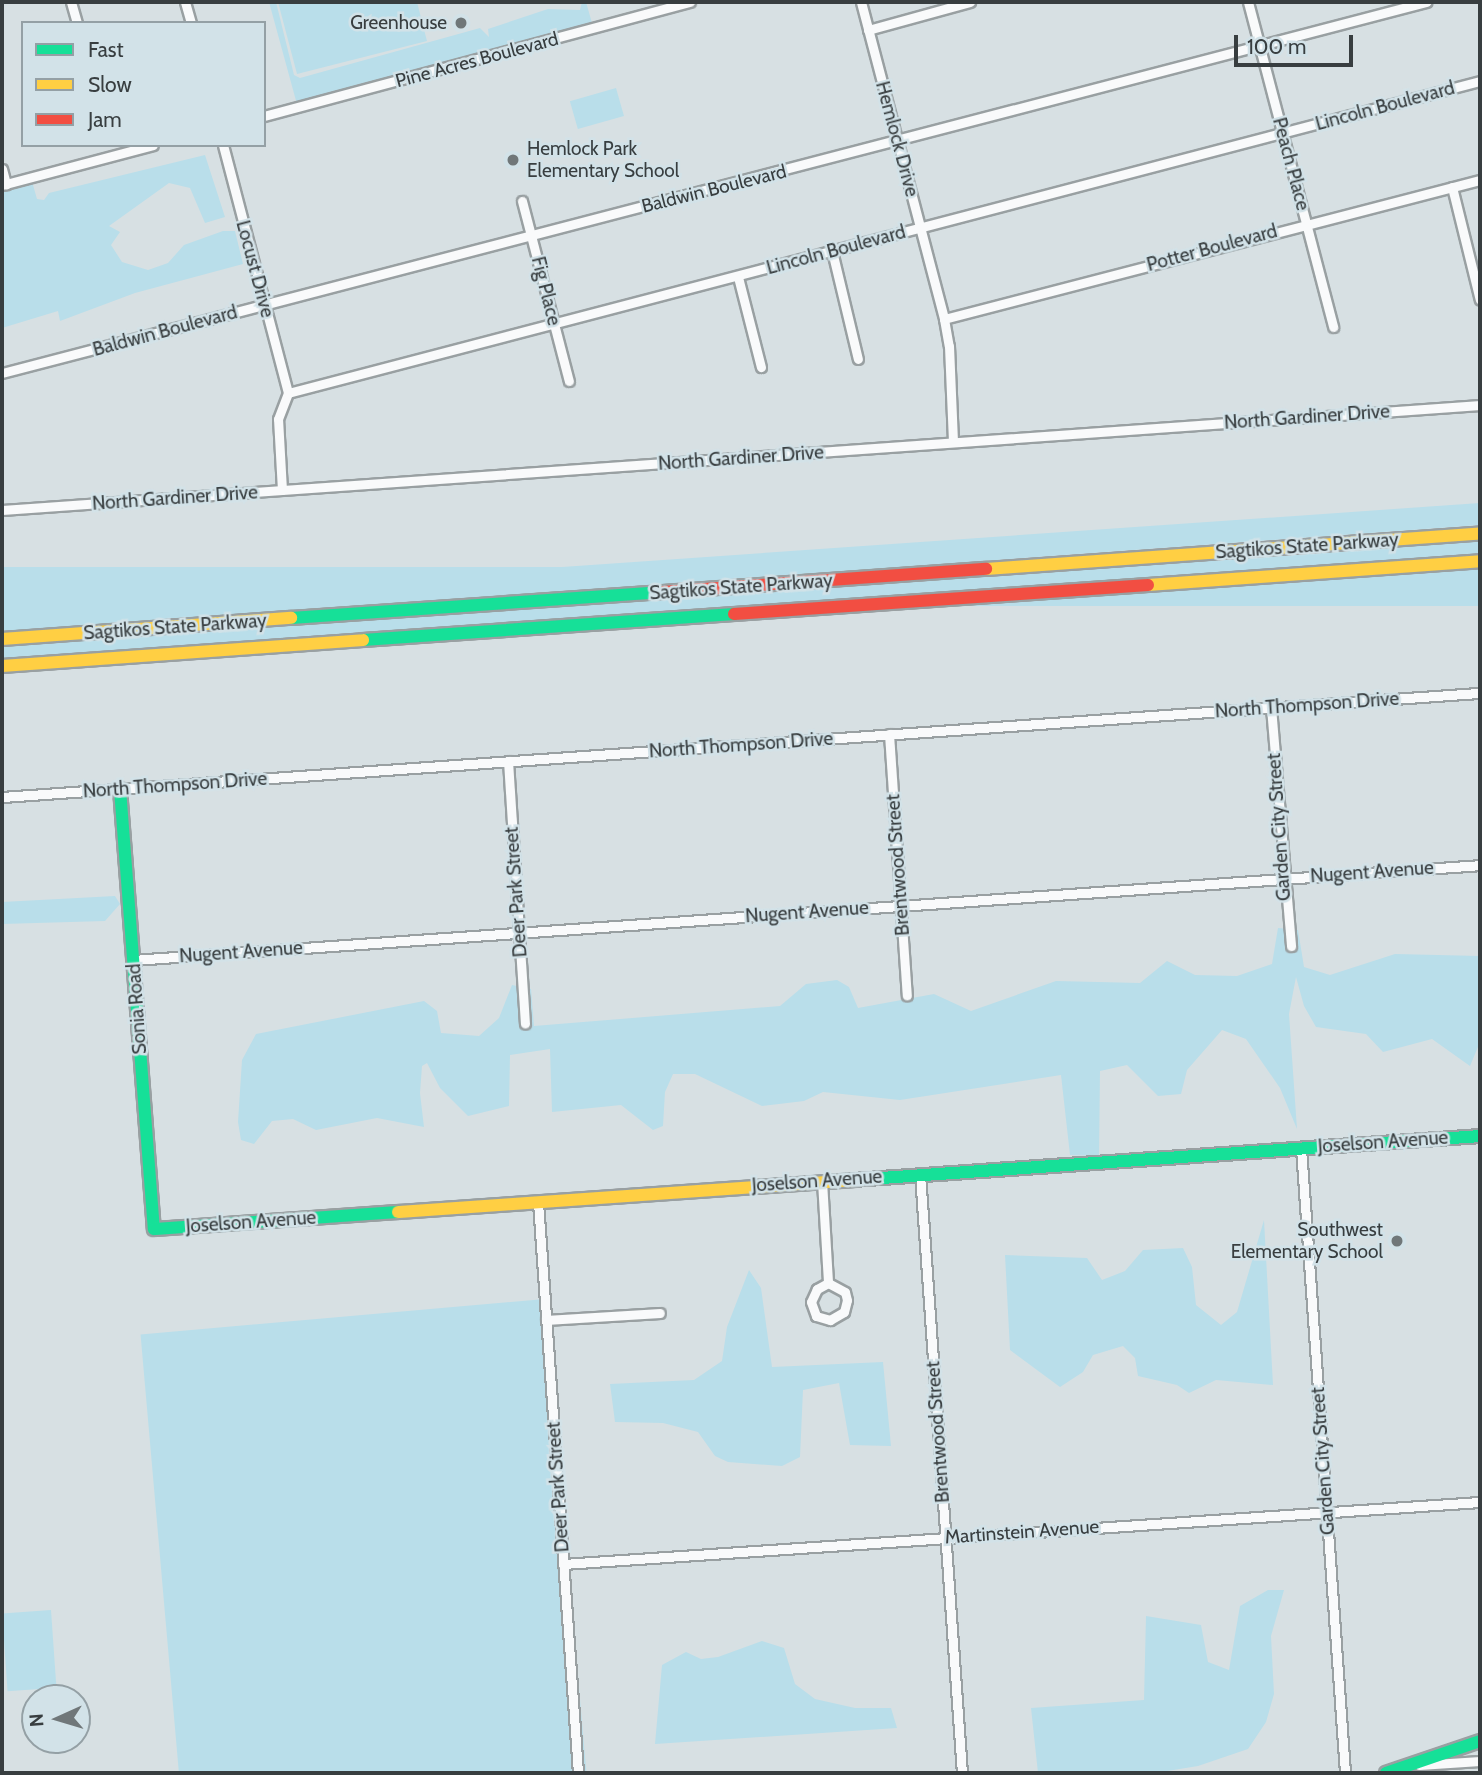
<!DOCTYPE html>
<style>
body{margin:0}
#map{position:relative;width:1482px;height:1775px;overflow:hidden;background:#d7e0e3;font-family:Cabin,sans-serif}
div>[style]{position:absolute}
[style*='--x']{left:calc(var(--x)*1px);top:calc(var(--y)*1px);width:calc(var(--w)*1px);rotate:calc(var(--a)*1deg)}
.green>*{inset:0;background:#b9deea;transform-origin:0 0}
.roads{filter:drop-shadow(2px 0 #99a0a2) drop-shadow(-2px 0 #99a0a2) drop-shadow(0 2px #99a0a2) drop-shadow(0 -2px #99a0a2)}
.street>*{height:9px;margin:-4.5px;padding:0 4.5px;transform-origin:4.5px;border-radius:4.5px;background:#f9fafb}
.fast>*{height:12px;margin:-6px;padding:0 6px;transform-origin:6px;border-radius:6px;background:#16e098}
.slow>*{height:12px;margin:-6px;padding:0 6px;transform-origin:6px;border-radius:6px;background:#ffcf43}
.jam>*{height:12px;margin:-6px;padding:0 6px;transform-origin:6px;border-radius:6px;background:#f24e42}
.dots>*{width:19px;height:19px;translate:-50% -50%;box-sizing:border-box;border:4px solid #d2e2e8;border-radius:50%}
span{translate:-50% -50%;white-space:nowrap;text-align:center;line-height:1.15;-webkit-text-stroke:5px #d2e2e8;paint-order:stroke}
.poi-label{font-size:19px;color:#383e40}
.right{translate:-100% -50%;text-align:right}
.left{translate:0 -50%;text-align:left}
.street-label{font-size:19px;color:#383e40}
.frame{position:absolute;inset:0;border:4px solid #383e40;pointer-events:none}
.legend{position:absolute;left:21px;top:21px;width:245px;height:126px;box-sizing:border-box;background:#d2e2e8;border:2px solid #94a0a5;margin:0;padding:9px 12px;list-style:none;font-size:21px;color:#383e40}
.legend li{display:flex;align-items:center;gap:14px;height:35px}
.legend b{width:35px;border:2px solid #94a0a5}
.north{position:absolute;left:21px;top:1684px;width:70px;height:70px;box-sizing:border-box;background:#d2e2e8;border:2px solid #94a0a5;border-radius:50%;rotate:266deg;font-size:19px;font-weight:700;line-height:28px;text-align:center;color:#383e40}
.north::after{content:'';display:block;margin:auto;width:24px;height:32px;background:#707779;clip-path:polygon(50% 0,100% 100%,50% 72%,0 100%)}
.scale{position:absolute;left:1234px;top:35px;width:119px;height:32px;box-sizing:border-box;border:4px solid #383e40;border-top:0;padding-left:9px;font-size:21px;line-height:24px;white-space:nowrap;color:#383e40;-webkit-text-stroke:5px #d2e2e8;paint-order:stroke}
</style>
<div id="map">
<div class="green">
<i style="clip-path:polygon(269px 2px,276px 2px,294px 75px,300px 78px,480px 28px,489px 37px,488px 29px,548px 9px,580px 10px,582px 2px,586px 2px,594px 30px,298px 108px)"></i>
<i style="clip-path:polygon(278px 2px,417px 2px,427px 41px,297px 74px)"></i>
<i style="left:616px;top:88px;width:29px;height:48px;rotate:74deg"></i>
<i style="clip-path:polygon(205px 155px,225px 217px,205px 223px,190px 188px,169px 183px,109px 226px,120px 232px,111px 245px,122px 262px,148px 270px,168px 263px,184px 245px,223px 231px,235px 231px,243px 264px,135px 293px,60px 321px,58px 311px,2px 328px,2px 185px,31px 178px,37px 199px,44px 200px,49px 193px)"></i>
<i style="clip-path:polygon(1480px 503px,1480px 525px,2px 632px,2px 606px)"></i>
<i style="clip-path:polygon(1480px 540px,1480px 555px,1156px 580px,1099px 576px,1101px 571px,1150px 564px)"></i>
<i style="left:1480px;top:567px;width:39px;height:1482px;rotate:90deg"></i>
<i style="clip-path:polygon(1022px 571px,1089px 576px,1040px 585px,2px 661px,2px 645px)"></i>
<i style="clip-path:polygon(115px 896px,120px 904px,105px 921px,2px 924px,2px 902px)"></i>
<i style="clip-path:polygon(1278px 928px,1298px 930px,1304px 967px,1330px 975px,1395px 954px,1480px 956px,1480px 1042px,1470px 1066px,1432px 1039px,1383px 1052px,1366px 1034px,1316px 1027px,1304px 1006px,1296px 977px,1289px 1014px,1297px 1129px,1280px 1088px,1246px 1039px,1222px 1030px,1187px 1070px,1181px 1094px,1158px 1096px,1127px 1065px,1100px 1071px,1099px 1156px,1070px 1155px,1061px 1075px,900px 1100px,823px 1092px,804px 1101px,762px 1106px,695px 1074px,673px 1074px,665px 1092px,663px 1126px,653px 1130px,621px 1105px,552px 1112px,550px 1049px,510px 1055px,509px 1106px,468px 1116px,440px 1088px,427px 1063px,422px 1066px,420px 1093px,424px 1127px,377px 1118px,316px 1130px,293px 1119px,272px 1121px,254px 1144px,241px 1140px,238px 1122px,242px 1060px,256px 1034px,424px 1001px,437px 1011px,441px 1033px,479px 1036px,499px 1018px,512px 985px,531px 989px,534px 1026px,780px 1006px,806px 984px,837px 980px,849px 987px,858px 1008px,934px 994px,971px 1011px,1056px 981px,1140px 983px,1167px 961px,1195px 975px,1237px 976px,1272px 964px)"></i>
<i style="clip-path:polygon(1264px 1220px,1273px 1385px,1216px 1380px,1189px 1393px,1177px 1385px,1138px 1376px,1135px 1358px,1123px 1346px,1093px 1355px,1083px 1372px,1060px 1387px,1010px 1350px,1005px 1255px,1087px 1258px,1102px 1280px,1125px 1271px,1143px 1250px,1183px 1248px,1192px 1267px,1196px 1305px,1221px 1325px,1237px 1312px)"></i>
<i style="clip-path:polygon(749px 1270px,761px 1288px,772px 1367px,883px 1362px,891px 1446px,850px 1445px,839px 1383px,803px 1390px,800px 1457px,782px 1466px,728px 1462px,715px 1456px,698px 1432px,663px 1423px,615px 1422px,610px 1384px,694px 1380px,722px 1361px,727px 1327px)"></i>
<i style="left:545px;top:1299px;width:476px;height:406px;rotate:85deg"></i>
<i style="clip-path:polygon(1268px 1590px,1284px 1590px,1271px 1636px,1274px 1694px,1266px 1722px,1248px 1749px,1198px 1766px,1155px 1773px,1038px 1773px,1031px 1708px,1144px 1700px,1146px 1616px,1201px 1625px,1208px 1662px,1229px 1670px,1240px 1606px)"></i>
<i style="left:51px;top:1610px;width:78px;height:49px;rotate:86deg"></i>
<i style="clip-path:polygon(762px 1641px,784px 1648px,795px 1684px,815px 1699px,855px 1708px,891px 1708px,897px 1728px,655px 1744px,662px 1665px,686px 1652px,701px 1659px,718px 1657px)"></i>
</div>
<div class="roads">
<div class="street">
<i style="--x:71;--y:2;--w:22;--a:74"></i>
<i style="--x:185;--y:2;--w:22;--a:74"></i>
<i style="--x:861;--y:2;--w:328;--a:75.3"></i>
<i style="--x:944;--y:319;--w:27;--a:80"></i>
<i style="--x:949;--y:346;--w:96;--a:87.6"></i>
<i style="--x:1248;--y:2;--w:336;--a:75.3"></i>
<i style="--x:868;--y:30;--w:106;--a:-15.4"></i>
<i style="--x:264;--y:116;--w:441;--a:-15"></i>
<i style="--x:223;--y:145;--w:256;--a:75.3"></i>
<i style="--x:2;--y:169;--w:16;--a:75"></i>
<i style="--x:2;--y:185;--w:156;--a:-14.8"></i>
<i style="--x:1452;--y:187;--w:116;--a:76.1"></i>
<i style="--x:522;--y:201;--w:186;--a:75.4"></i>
<i style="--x:832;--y:251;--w:111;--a:76.5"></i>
<i style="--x:738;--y:277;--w:93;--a:75.7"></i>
<i style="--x:944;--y:319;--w:554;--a:-14.54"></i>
<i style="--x:2;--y:373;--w:1472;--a:-14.6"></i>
<i style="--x:282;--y:490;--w:71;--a:-93.2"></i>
<i style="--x:278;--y:419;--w:28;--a:-69"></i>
<i style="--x:288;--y:393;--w:1232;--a:-14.67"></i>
<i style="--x:2;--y:510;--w:1482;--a:-4.06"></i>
<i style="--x:1271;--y:707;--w:240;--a:85.2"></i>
<i style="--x:889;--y:734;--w:262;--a:86.1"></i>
<i style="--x:508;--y:761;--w:263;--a:86.3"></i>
<i style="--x:2;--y:797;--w:1482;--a:-4.03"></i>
<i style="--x:133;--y:960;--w:1350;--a:-4.03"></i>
<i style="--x:1301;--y:1148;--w:627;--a:85.97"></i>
<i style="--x:920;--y:1174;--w:600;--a:85.99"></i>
<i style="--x:822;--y:1181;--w:102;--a:86.6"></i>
<i style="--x:828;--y:1283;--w:13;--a:151"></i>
<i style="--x:817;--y:1289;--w:14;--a:115"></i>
<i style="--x:811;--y:1302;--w:15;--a:70"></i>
<i style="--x:816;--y:1316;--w:15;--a:16"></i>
<i style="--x:830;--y:1320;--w:16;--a:-30"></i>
<i style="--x:844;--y:1312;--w:12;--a:-76"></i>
<i style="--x:847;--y:1300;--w:8;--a:-104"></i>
<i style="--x:845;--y:1292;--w:19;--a:-152"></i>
<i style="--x:538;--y:1202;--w:572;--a:85.99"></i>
<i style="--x:546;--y:1320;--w:114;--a:-3.5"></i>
<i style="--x:563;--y:1564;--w:919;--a:-3.87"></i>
<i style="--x:1419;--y:1765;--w:61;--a:-3.8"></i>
</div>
<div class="fast">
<i style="--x:291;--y:618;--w:373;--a:-4"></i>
<i style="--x:363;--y:640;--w:372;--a:-4"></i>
<i style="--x:120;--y:789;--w:441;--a:85.6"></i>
<i style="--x:154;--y:1229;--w:245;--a:-4"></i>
<i style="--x:853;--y:1180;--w:629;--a:-4.01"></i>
<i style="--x:1386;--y:1773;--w:99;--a:-18.8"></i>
</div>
<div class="slow">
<i style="--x:986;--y:569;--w:495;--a:-4.1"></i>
<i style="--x:1148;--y:585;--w:333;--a:-4.1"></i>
<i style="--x:2;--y:639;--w:290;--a:-4.2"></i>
<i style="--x:2;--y:666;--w:362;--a:-4.1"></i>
<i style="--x:398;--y:1212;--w:456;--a:-4"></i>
</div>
<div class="jam">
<i style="--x:663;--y:592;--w:324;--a:-4.1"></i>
<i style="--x:734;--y:614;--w:415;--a:-4"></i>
</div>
</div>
<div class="dots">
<i style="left:461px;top:23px;background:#707779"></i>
<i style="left:513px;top:160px;background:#707779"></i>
<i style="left:1397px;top:1241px;background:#707779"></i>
</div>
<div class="poi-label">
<span class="right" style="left:447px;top:23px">Greenhouse</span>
<span class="left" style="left:527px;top:160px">Hemlock Park<br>Elementary School</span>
<span class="right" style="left:1383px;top:1241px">Southwest<br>Elementary School</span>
</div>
<div class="street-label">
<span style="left:477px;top:60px;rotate:-15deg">Pine Acres Boulevard</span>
<span style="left:1385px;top:106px;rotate:-15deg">Lincoln Boulevard</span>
<span style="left:897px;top:139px;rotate:75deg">Hemlock Drive</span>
<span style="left:1291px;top:164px;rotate:75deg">Peach Place</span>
<span style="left:714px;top:189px;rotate:-14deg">Baldwin Boulevard</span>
<span style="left:1212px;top:248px;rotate:-15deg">Potter Boulevard</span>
<span style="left:836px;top:250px;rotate:-15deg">Lincoln Boulevard</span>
<span style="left:255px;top:269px;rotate:75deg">Locust Drive</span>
<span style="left:546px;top:291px;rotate:76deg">Fig Place</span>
<span style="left:165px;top:331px;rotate:-15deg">Baldwin Boulevard</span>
<span style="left:1307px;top:417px;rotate:-4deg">North Gardiner Drive</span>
<span style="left:741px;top:458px;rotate:-4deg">North Gardiner Drive</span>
<span style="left:175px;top:498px;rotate:-4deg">North Gardiner Drive</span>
<span style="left:1307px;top:546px;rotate:-4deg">Sagtikos State Parkway</span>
<span style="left:741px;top:587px;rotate:-4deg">Sagtikos State Parkway</span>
<span style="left:175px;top:627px;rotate:-4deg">Sagtikos State Parkway</span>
<span style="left:1307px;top:705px;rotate:-4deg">North Thompson Drive</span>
<span style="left:741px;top:745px;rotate:-4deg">North Thompson Drive</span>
<span style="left:175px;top:785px;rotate:-4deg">North Thompson Drive</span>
<span style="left:1279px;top:827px;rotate:-94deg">Garden City Street</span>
<span style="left:898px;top:865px;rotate:-94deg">Brentwood Street</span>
<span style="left:1372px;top:872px;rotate:-4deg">Nugent Avenue</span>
<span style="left:516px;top:892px;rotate:-94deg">Deer Park Street</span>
<span style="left:807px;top:912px;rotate:-4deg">Nugent Avenue</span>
<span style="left:241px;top:952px;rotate:-4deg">Nugent Avenue</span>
<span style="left:137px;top:1009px;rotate:-94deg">Sonia Road</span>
<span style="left:1383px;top:1142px;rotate:-4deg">Joselson Avenue</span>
<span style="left:817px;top:1181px;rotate:-4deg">Joselson Avenue</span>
<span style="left:251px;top:1222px;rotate:-4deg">Joselson Avenue</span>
<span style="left:938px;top:1432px;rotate:-94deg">Brentwood Street</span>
<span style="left:1323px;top:1461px;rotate:-94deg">Garden City Street</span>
<span style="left:558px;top:1487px;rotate:-94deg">Deer Park Street</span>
<span style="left:1022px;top:1532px;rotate:-4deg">Martinstein Avenue</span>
</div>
<div class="frame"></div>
<ul class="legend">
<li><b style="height:9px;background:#16e098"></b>Fast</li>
<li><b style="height:9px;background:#ffcf43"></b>Slow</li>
<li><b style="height:9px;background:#f24e42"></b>Jam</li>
</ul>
<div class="north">N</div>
<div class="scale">100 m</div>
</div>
